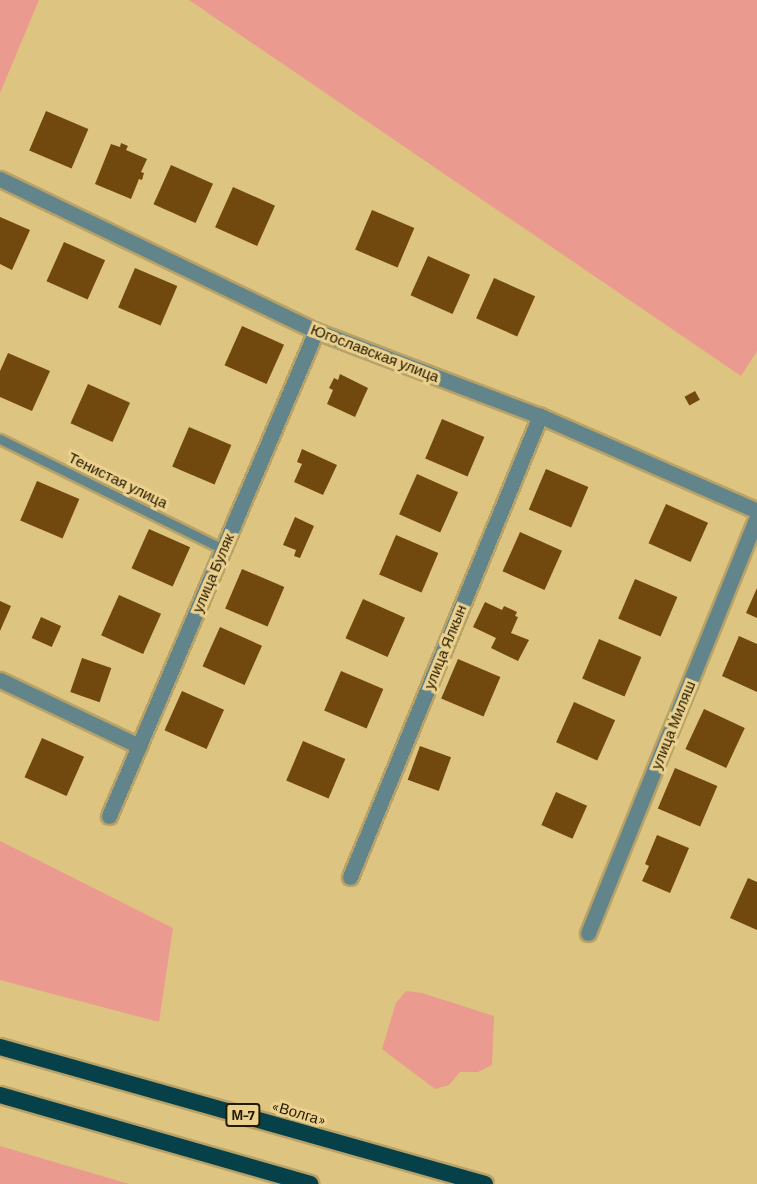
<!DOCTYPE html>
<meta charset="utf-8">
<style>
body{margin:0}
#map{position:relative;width:757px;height:1184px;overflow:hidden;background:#dec481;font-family:Barlow,sans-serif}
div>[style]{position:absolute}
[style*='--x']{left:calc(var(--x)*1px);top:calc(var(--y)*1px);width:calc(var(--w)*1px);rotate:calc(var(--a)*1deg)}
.green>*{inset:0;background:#eb9a8f}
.building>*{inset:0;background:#71480e;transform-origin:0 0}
.roads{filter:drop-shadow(2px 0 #b9a267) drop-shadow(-2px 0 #b9a267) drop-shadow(0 2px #b9a267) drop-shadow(0 -2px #b9a267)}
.service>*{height:9px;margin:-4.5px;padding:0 4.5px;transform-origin:4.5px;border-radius:4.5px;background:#62858b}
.minor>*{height:15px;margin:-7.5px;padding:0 7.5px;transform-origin:7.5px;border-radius:7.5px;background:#62858b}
.trunk>*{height:16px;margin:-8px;padding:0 8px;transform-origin:8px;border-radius:8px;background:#064149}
span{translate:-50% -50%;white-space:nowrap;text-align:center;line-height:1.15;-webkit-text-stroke:6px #ecd18e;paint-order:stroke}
.shield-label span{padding:2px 4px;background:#ecd18e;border:2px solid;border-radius:4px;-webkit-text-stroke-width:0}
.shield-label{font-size:14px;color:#241a00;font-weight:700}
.street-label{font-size:15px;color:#241a00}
</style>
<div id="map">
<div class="green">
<i style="clip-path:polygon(0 0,39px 0,0 93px)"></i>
<i style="clip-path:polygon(189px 0,757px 0,757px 351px,741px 376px)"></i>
<i style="clip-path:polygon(0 841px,173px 928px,159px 1022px,0 980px)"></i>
<i style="clip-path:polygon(406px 991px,422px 993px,494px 1016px,492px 1065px,478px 1072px,460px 1072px,449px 1085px,435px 1089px,382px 1049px,396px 1003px)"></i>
<i style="clip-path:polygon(0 1146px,129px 1184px,0 1184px)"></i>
</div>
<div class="building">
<i style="left:46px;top:111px;width:46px;height:43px;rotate:23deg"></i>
<i style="clip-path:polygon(121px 143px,128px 146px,126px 150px,147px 159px,141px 172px,144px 173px,142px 180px,139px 179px,131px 199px,95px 184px,111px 144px,120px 147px)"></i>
<i style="left:171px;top:165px;width:46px;height:43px;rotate:24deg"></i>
<i style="left:233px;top:187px;width:46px;height:44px;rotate:24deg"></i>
<i style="left:372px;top:210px;width:46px;height:43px;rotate:23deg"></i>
<i style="clip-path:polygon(0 217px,30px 230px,12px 270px,0 264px)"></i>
<i style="left:64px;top:242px;width:45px;height:43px;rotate:24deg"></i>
<i style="left:428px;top:256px;width:46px;height:43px;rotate:24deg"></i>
<i style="left:135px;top:268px;width:46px;height:43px;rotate:23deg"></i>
<i style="left:494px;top:278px;width:45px;height:44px;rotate:24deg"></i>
<i style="left:242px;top:326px;width:46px;height:43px;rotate:24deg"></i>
<i style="clip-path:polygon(8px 353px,50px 371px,32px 411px,0 397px,0 371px)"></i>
<i style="clip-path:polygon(340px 374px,368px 388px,355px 417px,327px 404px,333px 390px,329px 388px,334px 378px,338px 380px)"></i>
<i style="left:88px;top:384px;width:46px;height:43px;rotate:24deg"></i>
<i style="left:695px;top:391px;width:10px;height:12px;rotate:61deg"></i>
<i style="left:442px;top:419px;width:46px;height:43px;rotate:23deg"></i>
<i style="left:189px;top:427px;width:46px;height:43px;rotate:23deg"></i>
<i style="clip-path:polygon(302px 449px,337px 465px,323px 495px,294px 482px,302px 464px,297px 462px)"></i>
<i style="left:546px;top:469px;width:46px;height:44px;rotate:23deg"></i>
<i style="left:417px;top:474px;width:45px;height:44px;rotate:24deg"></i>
<i style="left:37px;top:481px;width:46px;height:43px;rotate:23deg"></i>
<i style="left:666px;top:504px;width:46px;height:43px;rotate:24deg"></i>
<i style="clip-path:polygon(295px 517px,314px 526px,300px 558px,294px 556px,296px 550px,283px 545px)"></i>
<i style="left:149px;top:529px;width:45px;height:43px;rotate:24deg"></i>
<i style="left:520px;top:532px;width:46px;height:43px;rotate:24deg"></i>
<i style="left:396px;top:535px;width:46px;height:43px;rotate:23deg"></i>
<i style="left:242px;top:569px;width:46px;height:43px;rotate:23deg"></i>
<i style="left:635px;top:579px;width:46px;height:43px;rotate:23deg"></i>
<i style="clip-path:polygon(757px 588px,757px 618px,746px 613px)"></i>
<i style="left:119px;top:595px;width:46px;height:44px;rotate:24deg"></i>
<i style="left:363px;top:599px;width:46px;height:43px;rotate:24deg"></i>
<i style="clip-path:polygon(0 601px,11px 606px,0 631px)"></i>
<i style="clip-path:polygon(485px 602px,502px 610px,504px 606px,517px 612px,515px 616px,518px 617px,511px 633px,529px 640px,518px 661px,491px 648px,496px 638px,473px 627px)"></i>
<i style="left:41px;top:617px;width:22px;height:23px;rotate:24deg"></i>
<i style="left:220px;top:627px;width:46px;height:43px;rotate:24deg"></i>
<i style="clip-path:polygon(739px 636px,757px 644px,757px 692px,722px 676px)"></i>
<i style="left:599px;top:639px;width:46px;height:43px;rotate:23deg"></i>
<i style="left:82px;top:658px;width:31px;height:36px;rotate:19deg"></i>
<i style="left:458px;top:659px;width:46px;height:43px;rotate:23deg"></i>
<i style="left:341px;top:671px;width:46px;height:43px;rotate:23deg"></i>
<i style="left:182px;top:691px;width:46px;height:43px;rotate:24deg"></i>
<i style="left:574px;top:702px;width:45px;height:44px;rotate:24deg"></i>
<i style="left:704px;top:709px;width:45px;height:44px;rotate:25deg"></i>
<i style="left:42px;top:738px;width:46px;height:43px;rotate:24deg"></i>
<i style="left:303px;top:741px;width:46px;height:43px;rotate:23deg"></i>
<i style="left:420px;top:746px;width:33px;height:36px;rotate:20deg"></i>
<i style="left:675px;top:768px;width:46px;height:44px;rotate:23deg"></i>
<i style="left:556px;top:792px;width:34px;height:36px;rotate:24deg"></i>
<i style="clip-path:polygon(657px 835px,689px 848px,670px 893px,642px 881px,649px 866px,645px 864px)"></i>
<i style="clip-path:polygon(748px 878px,757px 882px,757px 930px,730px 918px)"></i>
</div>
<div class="roads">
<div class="service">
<i style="--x:0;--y:439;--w:249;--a:26.3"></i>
</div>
<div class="minor">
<i style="--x:0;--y:179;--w:351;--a:25.7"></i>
<i style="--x:316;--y:331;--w:240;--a:20.8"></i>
<i style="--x:540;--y:416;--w:237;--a:23.6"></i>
<i style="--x:0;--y:680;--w:154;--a:25.4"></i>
<i style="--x:109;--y:816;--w:527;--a:-66.89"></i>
<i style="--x:350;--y:877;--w:499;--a:-67.6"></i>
<i style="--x:588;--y:933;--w:449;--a:-67.9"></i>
</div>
<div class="trunk">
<i style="--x:0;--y:1047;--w:504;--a:15.77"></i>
<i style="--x:0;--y:1095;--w:323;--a:16"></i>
</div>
</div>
<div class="shield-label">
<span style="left:243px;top:1115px">М-7</span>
</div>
<div class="street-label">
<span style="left:375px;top:353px;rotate:21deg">Югославская улица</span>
<span style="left:118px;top:480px;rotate:26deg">Тенистая улица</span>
<span style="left:213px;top:573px;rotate:-67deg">улица Буляк</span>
<span style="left:445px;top:647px;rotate:-68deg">улица Ялкын</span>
<span style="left:673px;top:725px;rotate:-68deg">улица Миляш</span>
<span style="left:299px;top:1113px;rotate:16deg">«Волга»</span>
</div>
</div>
